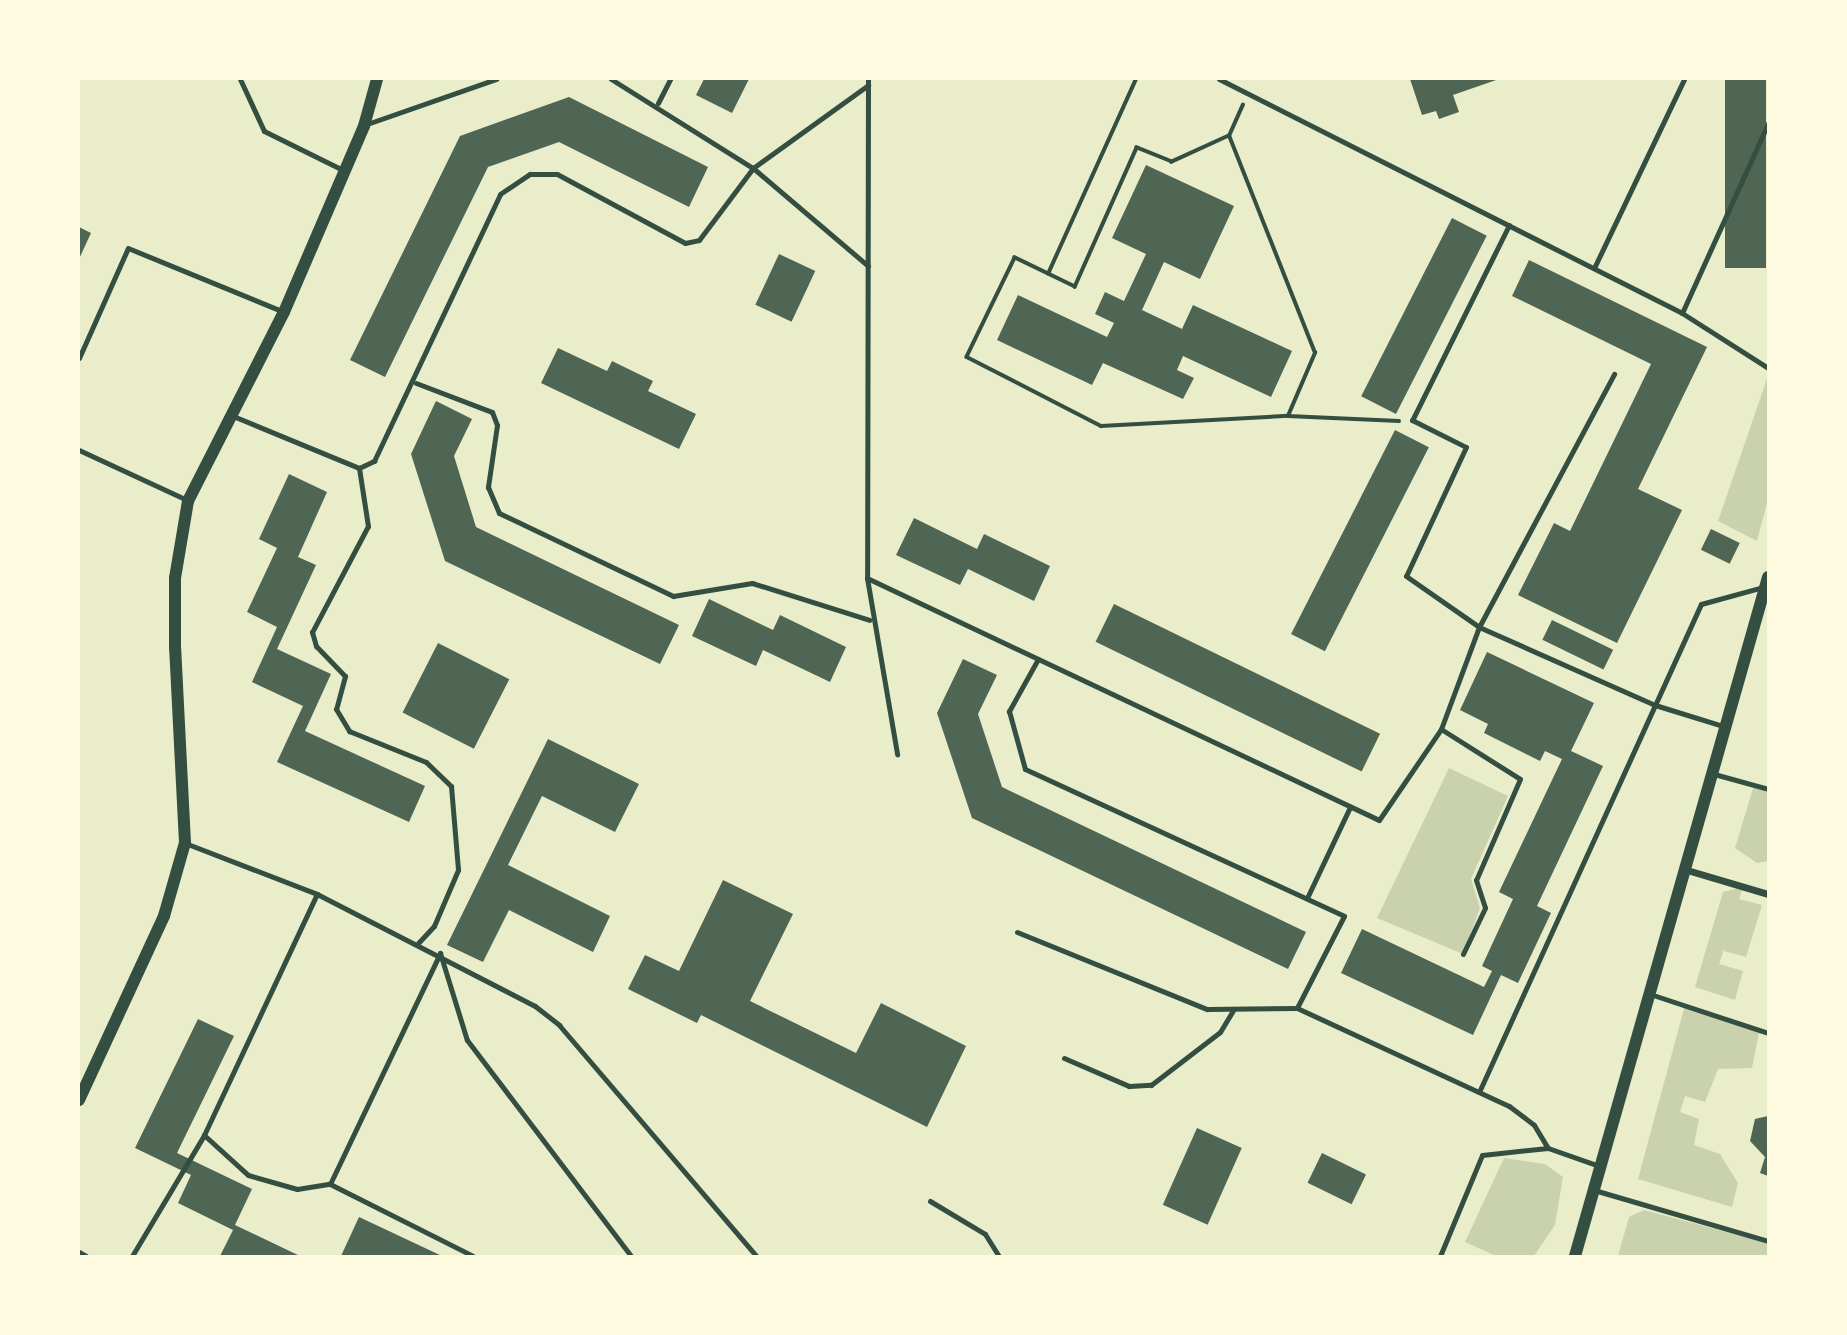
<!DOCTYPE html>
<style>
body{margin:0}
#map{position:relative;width:1847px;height:1335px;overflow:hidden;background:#e9edc9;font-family:"PT Sans Narrow",sans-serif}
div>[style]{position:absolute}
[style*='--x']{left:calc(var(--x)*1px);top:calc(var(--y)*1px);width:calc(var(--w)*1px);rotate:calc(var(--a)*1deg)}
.green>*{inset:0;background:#cad2ad}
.building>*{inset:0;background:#4f6655;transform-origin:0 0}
.path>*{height:3.5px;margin:-1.75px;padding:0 1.75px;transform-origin:1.75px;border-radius:1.75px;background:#344e41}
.service>*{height:5px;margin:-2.5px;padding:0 2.5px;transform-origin:2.5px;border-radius:2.5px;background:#344e41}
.minor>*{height:7px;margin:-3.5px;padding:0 3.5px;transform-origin:3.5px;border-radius:3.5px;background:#344e41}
.tertiary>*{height:12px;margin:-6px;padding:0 6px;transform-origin:6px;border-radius:6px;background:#344e41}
span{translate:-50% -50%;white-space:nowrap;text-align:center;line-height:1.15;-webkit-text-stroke:5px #fefae0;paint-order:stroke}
.frame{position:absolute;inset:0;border:80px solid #fefae0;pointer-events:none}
</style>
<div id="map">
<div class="green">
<i style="clip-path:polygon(1768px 376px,1768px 499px,1757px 541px,1718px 521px)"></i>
<i style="clip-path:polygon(1449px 768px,1508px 796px,1471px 879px,1480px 908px,1463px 954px,1377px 918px)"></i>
<i style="clip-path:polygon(1754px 785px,1768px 786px,1768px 861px,1757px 863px,1735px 848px)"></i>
<i style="clip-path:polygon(1743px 887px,1739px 899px,1762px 905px,1746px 957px,1724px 951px,1725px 946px,1719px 964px,1743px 971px,1735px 1000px,1695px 987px,1723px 892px)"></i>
<i style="clip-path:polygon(1685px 1005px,1760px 1028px,1752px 1068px,1718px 1069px,1705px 1102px,1685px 1096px,1680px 1112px,1699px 1119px,1694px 1145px,1720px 1154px,1738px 1183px,1732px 1207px,1638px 1179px)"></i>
<i style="clip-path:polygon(1504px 1158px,1545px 1164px,1563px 1177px,1555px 1225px,1534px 1256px,1496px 1256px,1465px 1242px)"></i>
<i style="clip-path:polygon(1644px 1210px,1768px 1243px,1768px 1256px,1618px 1256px,1629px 1217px)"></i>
</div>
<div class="building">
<i style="clip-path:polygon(704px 79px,749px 79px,732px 113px,696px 95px)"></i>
<i style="clip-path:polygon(1410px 79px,1499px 79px,1453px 95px,1459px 112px,1439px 119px,1436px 111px,1422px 115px)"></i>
<i style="left:1725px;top:79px;width:41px;height:189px"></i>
<i style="clip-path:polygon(569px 97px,708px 167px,689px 207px,559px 142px,488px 167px,385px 377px,350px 360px,460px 136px)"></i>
<i style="clip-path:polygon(1146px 165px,1234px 206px,1200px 279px,1164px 262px,1142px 310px,1182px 329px,1193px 305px,1292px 351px,1271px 397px,1183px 356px,1177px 370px,1194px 378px,1183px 399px,1103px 363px,1092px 385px,997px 340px,1018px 295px,1107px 337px,1114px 323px,1095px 314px,1105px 292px,1124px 301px,1146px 254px,1112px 238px)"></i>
<i style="left:1452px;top:218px;width:39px;height:200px;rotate:27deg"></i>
<i style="clip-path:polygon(79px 227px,91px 233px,79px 259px)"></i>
<i style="left:779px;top:254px;width:40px;height:56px;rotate:25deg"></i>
<i style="clip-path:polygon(1529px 260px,1707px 347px,1638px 489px,1682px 510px,1617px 643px,1518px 595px,1554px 523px,1570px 531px,1651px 364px,1512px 296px)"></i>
<i style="clip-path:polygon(558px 348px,607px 371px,612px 361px,653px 381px,648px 391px,696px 414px,679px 449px,541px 383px)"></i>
<i style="clip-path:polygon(436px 401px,472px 419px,454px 456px,476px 527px,679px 625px,660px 664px,445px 561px,411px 454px)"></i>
<i style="left:1395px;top:430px;width:38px;height:229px;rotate:27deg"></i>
<i style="clip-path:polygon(289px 474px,327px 492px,298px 557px,316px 565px,277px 649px,331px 674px,305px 731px,425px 786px,409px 822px,277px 762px,303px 706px,252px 682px,277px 627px,247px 612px,277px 548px,259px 539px)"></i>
<i style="clip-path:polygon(914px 518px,977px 549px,984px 534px,1050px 566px,1034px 601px,968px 569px,960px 585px,896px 555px)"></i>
<i style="left:1711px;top:529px;width:32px;height:23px;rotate:26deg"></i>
<i style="clip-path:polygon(709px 599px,773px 630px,780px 615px,846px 647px,830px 682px,763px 650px,756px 666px,692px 636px)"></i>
<i style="left:1114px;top:604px;width:296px;height:42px;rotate:26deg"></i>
<i style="left:1552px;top:620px;width:68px;height:22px;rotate:26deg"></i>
<i style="left:438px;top:643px;width:80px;height:78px;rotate:27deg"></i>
<i style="clip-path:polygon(1487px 652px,1594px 703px,1571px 751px,1603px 766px,1537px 906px,1551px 913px,1518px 983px,1501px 975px,1473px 1035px,1341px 973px,1362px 929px,1484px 987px,1492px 971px,1482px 966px,1513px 899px,1499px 892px,1562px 759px,1545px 751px,1540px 761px,1484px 733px,1488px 724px,1460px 710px)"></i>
<i style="clip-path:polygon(963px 659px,997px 675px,978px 714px,1002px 787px,1306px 932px,1288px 969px,972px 818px,937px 713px)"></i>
<i style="clip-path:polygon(548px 739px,639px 784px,615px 832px,542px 796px,508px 865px,610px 916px,593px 952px,509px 910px,483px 962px,447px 945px)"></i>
<i style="clip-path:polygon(723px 880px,793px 914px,750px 1001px,856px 1053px,881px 1003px,966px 1046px,927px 1127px,701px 1015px,697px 1023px,628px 989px,645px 955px,679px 971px)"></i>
<i style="clip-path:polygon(198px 1019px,234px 1036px,177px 1153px,252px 1189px,235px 1225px,300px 1256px,220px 1256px,233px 1230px,178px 1203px,191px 1175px,135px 1148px)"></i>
<i style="clip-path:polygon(1768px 1116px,1768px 1176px,1760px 1173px,1765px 1157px,1750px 1141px,1755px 1119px)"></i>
<i style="left:1197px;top:1128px;width:49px;height:84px;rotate:24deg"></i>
<i style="left:1322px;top:1153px;width:49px;height:33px;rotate:26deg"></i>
<i style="clip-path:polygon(359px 1217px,442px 1256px,341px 1256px)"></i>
</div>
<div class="path">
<i style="--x:1229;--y:136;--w:63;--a:155.5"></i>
<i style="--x:1172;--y:162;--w:38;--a:-158"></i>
<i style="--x:1137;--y:148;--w:152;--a:114"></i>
<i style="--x:1075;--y:287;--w:67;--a:-154.2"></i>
<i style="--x:1015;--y:258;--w:110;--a:115.9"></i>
<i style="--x:967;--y:357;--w:151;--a:27.2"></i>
<i style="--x:1101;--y:426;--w:187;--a:-3.1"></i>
<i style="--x:1288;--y:416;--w:69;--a:-66.8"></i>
<i style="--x:1315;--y:353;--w:233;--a:-111.6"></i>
<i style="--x:1229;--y:136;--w:34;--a:-66"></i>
<i style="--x:1048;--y:274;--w:214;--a:-65.7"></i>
<i style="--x:1288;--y:416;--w:111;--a:2.6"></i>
</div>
<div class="service">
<i style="--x:240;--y:79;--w:57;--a:65.2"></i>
<i style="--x:264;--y:131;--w:88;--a:26.3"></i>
<i style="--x:611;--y:79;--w:168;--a:32.1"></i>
<i style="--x:753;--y:168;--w:151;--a:40.4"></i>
<i style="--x:868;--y:79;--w:499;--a:90.1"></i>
<i style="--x:867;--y:578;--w:179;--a:80.3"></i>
<i style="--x:1219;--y:79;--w:519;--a:26.81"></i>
<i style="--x:1682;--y:313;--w:102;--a:32.6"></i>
<i style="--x:658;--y:103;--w:27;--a:-63"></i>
<i style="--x:367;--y:124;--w:137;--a:-19.2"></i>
<i style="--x:1509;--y:225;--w:218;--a:116.4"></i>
<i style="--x:1412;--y:420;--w:60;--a:26.6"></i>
<i style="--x:1466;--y:447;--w:142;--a:114.9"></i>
<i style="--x:1406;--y:576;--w:89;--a:34.9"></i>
<i style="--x:1479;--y:627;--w:193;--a:23.9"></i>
<i style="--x:1655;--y:705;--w:74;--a:17.2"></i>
<i style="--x:1594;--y:268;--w:209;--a:-64.5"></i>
<i style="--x:1682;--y:313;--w:209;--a:-65.6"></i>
<i style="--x:79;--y:358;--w:120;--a:-66"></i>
<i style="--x:128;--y:248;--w:169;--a:22.3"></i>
<i style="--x:416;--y:383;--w:81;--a:20.9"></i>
<i style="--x:492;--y:412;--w:14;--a:69"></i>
<i style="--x:497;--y:425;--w:63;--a:98.3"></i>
<i style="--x:488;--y:487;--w:28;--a:67"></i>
<i style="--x:499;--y:513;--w:193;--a:25.5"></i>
<i style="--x:673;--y:596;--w:80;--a:-9.3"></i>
<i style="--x:752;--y:583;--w:123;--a:17.5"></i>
<i style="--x:233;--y:416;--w:136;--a:22.4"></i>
<i style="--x:359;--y:468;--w:17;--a:-25"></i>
<i style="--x:374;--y:461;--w:295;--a:-64.7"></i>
<i style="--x:500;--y:194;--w:36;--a:-34"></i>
<i style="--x:530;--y:174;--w:27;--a:0"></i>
<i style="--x:557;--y:174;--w:145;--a:28.3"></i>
<i style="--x:685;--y:243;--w:14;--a:-12"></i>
<i style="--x:699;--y:240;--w:90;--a:-53.1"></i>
<i style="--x:753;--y:168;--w:142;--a:-35.8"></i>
<i style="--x:79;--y:450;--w:119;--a:24.8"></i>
<i style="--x:359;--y:468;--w:59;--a:81.2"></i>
<i style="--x:368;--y:526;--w:120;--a:117.8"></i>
<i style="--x:312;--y:632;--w:15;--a:74"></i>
<i style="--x:316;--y:646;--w:42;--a:46"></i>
<i style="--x:345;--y:676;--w:34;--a:105"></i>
<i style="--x:336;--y:709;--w:26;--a:59"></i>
<i style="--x:349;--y:731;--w:83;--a:21.9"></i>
<i style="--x:426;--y:762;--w:35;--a:44"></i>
<i style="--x:451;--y:786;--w:84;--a:85.2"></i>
<i style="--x:458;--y:870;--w:61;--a:113.2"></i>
<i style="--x:434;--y:926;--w:23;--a:133"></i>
<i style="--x:867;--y:578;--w:566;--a:25.3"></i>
<i style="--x:1379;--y:820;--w:110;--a:-55.7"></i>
<i style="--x:1441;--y:729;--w:109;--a:-69.6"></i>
<i style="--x:1479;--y:627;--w:287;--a:-61.9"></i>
<i style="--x:1038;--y:659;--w:60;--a:119.1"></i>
<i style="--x:1009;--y:711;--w:60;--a:74.6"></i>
<i style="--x:1025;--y:769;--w:351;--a:24.7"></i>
<i style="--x:1344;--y:916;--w:103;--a:117.1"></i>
<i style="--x:1297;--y:1008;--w:234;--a:24.8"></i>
<i style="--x:1509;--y:1106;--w:31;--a:37"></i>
<i style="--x:1534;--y:1125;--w:27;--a:59"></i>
<i style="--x:1548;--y:1148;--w:54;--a:19.4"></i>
<i style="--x:1441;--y:729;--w:93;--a:32.3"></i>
<i style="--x:1520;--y:779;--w:110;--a:113.5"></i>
<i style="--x:1476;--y:880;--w:29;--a:72"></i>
<i style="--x:1485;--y:908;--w:51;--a:115.6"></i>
<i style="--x:1714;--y:774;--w:56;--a:15.5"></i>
<i style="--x:185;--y:843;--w:142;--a:21.1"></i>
<i style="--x:317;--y:894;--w:245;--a:27.2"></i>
<i style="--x:535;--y:1006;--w:31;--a:38"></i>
<i style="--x:559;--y:1025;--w:304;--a:49.5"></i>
<i style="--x:1307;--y:898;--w:101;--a:-64.7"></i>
<i style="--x:1017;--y:932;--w:205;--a:22.1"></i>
<i style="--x:1207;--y:1009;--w:90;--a:-0.6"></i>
<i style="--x:1653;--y:995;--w:121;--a:18.3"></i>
<i style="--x:1064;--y:1058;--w:71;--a:23.3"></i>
<i style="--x:1129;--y:1086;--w:22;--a:-3"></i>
<i style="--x:1151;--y:1085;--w:87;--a:-37.5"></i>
<i style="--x:1220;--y:1032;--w:26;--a:-59"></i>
<i style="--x:1479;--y:1092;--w:536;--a:-65.54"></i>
<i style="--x:1701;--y:604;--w:64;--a:-15.3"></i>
<i style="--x:204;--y:1135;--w:59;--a:42.3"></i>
<i style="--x:248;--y:1175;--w:51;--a:15.9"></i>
<i style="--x:297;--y:1189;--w:33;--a:-9"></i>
<i style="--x:330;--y:1184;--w:160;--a:26.7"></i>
<i style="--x:330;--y:1184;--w:256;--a:-64.5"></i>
<i style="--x:440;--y:953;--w:91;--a:72.8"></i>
<i style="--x:467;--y:1040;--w:271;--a:52.8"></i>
<i style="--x:1594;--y:1190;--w:181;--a:16.3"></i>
<i style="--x:930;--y:1201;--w:64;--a:31"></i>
<i style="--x:985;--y:1234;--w:26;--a:58"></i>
<i style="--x:79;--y:1252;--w:8;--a:30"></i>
<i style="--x:132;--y:1256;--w:141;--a:-59.2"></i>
<i style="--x:204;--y:1135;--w:266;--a:-64.9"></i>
<i style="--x:1440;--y:1256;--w:109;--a:-67.4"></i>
<i style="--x:1482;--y:1155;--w:66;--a:-6.1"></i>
</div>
<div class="minor">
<i style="--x:1687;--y:870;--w:84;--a:16.5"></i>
</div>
<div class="tertiary">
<i style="--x:79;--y:1100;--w:203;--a:-65.2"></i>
<i style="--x:164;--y:916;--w:76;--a:-74"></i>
<i style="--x:185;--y:843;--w:195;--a:-92.9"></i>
<i style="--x:175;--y:648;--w:70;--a:-90"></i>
<i style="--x:175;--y:578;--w:78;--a:-80.4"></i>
<i style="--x:188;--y:501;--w:212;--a:-63.1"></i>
<i style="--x:284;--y:312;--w:202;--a:-66.7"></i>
<i style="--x:364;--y:126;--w:49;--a:-74.5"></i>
<i style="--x:1575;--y:1256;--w:706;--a:-74.13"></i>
</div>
<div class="frame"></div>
</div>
